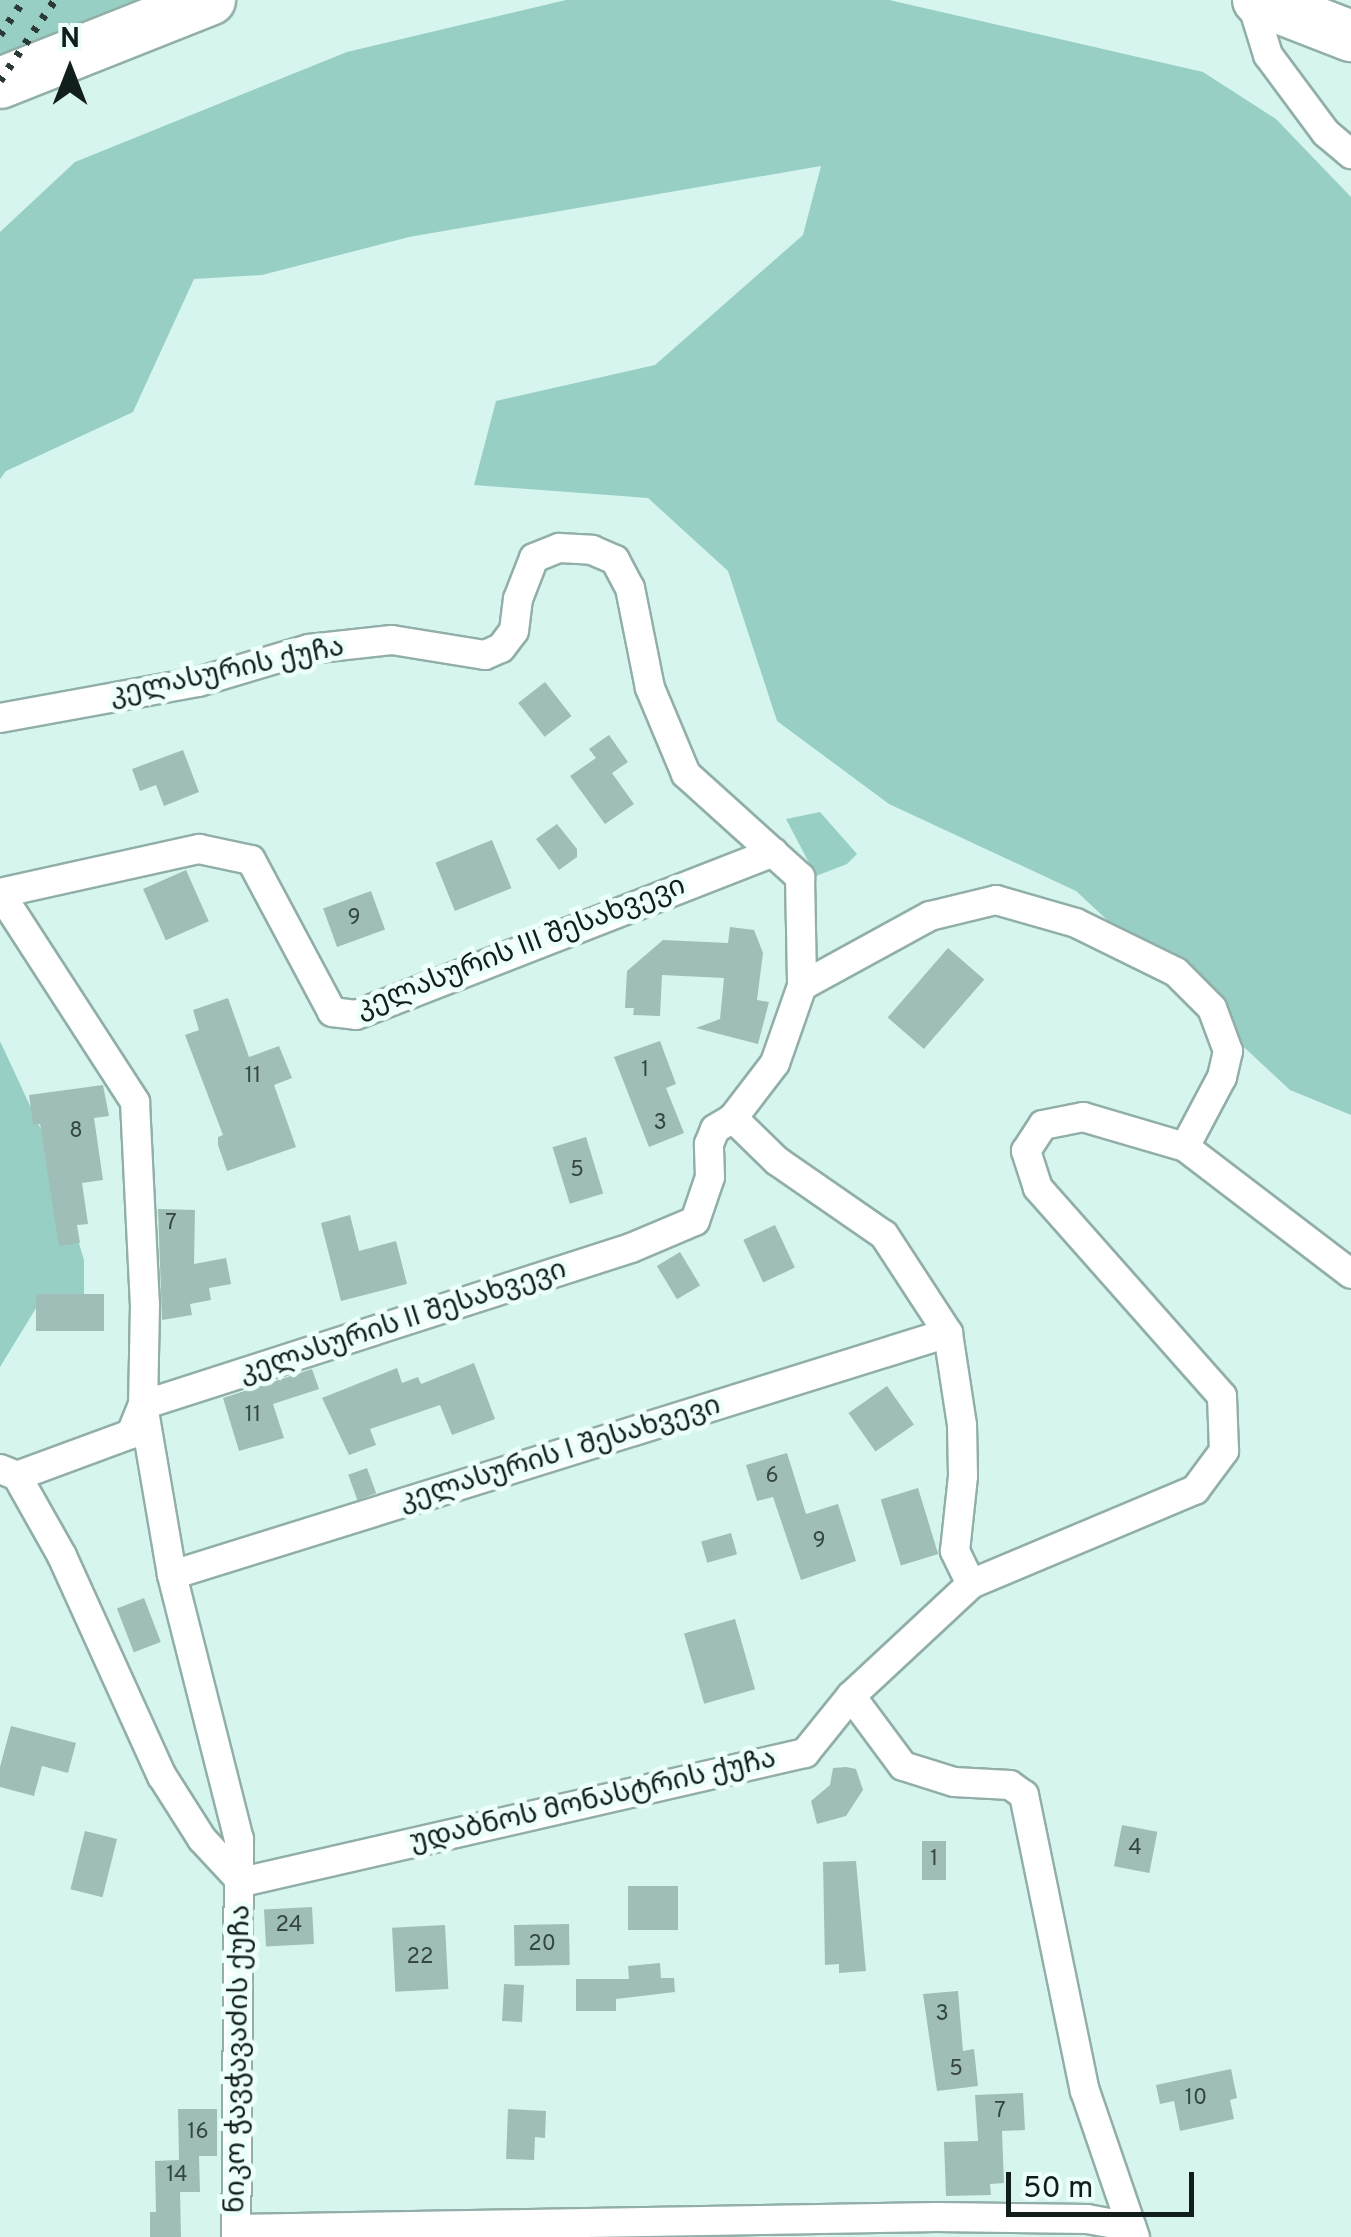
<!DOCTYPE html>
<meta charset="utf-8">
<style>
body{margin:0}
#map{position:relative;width:1351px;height:2237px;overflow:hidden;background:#d5f5ee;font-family:Overpass,"Noto Sans Georgian",sans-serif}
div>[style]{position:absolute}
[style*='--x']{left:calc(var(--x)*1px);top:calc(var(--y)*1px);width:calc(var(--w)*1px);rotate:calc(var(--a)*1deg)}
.green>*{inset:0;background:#98cfc4}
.building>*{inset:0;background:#9fbeb7;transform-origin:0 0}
.roads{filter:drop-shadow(2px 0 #91afa8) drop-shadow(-2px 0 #91afa8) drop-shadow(0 2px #91afa8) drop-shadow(0 -2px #91afa8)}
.street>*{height:28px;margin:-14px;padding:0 14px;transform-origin:14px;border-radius:14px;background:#fff}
.highway>*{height:50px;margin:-25px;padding:0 25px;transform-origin:25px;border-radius:25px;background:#fff}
.rail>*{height:8px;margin-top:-4px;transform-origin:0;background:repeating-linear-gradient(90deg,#2c3a37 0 5px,transparent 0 15px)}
span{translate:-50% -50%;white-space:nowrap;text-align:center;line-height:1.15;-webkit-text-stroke:10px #ecfffa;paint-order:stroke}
.number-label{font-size:22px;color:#354643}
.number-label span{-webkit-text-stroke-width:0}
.street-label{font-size:28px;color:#121e1c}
.north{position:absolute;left:20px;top:20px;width:100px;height:100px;-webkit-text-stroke:8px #ecfffa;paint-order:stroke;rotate:0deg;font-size:28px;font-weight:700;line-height:40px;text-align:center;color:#121e1c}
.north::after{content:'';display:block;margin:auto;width:35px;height:45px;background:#121e1c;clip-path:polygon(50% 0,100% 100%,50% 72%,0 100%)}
.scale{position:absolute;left:1006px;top:2172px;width:188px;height:45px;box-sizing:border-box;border:5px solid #121e1c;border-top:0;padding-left:12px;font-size:30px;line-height:35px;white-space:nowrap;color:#121e1c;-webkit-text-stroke:8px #ecfffa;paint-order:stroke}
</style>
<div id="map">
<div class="green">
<i style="clip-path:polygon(0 0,143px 0,0 56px)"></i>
<i style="clip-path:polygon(566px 0,889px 0,1203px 72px,1276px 119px,1351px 197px,1351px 1115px,1290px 1090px,1076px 891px,889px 804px,777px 721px,728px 571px,648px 498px,474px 485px,496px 401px,655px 365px,803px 235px,821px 166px,409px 237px,262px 275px,194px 279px,133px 412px,6px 471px,0 479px,0 232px,75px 162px,347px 52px)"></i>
<i style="clip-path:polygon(820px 812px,857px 854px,847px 864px,816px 876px,786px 819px)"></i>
<i style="clip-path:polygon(0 1041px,51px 1151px,84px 1260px,84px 1300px,41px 1300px,0 1367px)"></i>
</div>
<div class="building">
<i style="left:545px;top:682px;width:43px;height:34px;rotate:52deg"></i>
<i style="clip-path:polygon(609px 735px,628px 762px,612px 773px,634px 804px,605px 824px,570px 776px,596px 758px,589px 749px)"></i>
<i style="clip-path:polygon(183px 750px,199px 792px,164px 806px,156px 785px,140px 791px,132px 769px)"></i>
<i style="clip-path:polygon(557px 824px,577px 849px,577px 857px,559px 870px,536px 839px)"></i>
<i style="left:492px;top:840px;width:52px;height:61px;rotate:68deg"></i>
<i style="left:186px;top:870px;width:56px;height:47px;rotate:66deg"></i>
<i style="left:371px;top:891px;width:41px;height:51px;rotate:70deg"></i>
<i style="clip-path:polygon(730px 927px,754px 930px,763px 953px,757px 1000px,769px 1002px,758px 1044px,696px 1028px,720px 1019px,724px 978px,662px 975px,660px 1016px,633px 1015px,634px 1008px,625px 1008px,627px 971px,663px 940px,728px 943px)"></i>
<i style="left:948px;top:948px;width:48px;height:92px;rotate:41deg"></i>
<i style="clip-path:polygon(228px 998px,249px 1057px,279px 1046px,292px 1078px,274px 1085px,296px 1147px,227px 1171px,218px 1145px,218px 1137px,223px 1135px,185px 1035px,199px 1030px,193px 1010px)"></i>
<i style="clip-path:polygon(660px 1041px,676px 1084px,666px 1088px,684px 1133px,649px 1147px,614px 1057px)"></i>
<i style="clip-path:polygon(103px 1085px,109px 1116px,94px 1118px,103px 1180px,82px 1183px,88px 1224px,77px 1225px,80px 1243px,59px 1246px,40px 1124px,33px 1125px,29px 1095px)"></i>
<i style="left:586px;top:1137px;width:59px;height:35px;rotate:73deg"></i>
<i style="clip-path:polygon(158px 1209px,195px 1210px,194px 1264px,226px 1258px,231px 1284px,209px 1288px,211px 1300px,190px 1304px,192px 1315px,162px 1320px)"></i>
<i style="clip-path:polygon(350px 1215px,359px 1251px,396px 1241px,407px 1284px,341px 1301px,321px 1223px)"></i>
<i style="left:775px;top:1225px;width:47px;height:35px;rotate:65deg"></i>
<i style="left:680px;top:1252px;width:39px;height:27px;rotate:59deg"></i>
<i style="left:36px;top:1294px;width:68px;height:37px"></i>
<i style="clip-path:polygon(474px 1363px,495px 1419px,452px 1435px,440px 1405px,370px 1429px,376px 1445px,349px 1455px,322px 1398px,397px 1368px,402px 1383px,418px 1377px,421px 1384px)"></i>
<i style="clip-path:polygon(312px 1369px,319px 1389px,273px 1404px,284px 1438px,239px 1451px,223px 1398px)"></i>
<i style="left:887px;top:1386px;width:47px;height:47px;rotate:55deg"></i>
<i style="clip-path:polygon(787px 1453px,806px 1514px,838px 1504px,856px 1561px,801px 1580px,773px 1497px,757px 1501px,746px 1465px)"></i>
<i style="left:367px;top:1468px;width:27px;height:20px;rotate:70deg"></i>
<i style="left:918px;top:1488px;width:69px;height:39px;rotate:73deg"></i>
<i style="left:731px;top:1533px;width:22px;height:31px;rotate:74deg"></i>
<i style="left:144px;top:1598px;width:47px;height:29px;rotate:69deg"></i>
<i style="left:735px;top:1619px;width:73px;height:53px;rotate:74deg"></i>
<i style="clip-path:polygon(11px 1726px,76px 1743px,68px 1773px,42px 1766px,34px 1796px,0 1787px,0 1767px)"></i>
<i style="clip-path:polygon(846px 1767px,856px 1769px,863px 1790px,846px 1816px,817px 1824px,811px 1801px,830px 1785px,833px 1768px)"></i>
<i style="left:1122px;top:1825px;width:36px;height:42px;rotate:11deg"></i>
<i style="left:85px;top:1831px;width:33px;height:60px;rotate:14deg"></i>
<i style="left:922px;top:1841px;width:24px;height:39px"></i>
<i style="clip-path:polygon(856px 1861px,866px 1971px,839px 1973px,839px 1964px,825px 1965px,823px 1862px)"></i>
<i style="left:678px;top:1886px;width:44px;height:50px;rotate:90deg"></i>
<i style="left:312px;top:1907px;width:37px;height:48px;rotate:87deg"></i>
<i style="left:569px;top:1924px;width:41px;height:55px;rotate:89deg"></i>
<i style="left:445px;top:1925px;width:64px;height:53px;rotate:87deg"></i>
<i style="clip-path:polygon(660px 1963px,661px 1978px,674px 1978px,675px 1992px,616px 1999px,616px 2011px,576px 2011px,576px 1979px,629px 1979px,628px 1966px)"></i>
<i style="left:504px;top:1984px;width:20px;height:37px;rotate:3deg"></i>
<i style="clip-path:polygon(958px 1991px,963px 2051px,974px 2049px,978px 2086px,937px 2091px,923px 1994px)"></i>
<i style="clip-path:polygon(1231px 2069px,1237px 2098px,1230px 2100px,1234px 2119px,1180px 2131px,1174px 2101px,1160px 2104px,1156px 2085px)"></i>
<i style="clip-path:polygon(1023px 2093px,1025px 2130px,1002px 2131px,1004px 2183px,990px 2184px,991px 2195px,946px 2196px,944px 2142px,978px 2141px,975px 2095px)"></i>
<i style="clip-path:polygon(178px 2109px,217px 2109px,217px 2156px,199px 2156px,200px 2192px,180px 2192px,181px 2237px,150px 2237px,150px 2212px,156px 2212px,155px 2161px,179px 2160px)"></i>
<i style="clip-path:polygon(508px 2109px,546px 2111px,545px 2138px,535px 2137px,534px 2160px,506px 2159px)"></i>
</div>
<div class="roads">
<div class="street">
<i style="--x:1251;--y:0;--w:58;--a:72.8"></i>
<i style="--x:1268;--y:55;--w:97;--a:53.4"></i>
<i style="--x:1326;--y:133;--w:33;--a:40"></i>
<i style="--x:0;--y:718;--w:201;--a:-10.3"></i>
<i style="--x:198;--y:682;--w:116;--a:-16.6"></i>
<i style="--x:309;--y:649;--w:83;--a:-6.2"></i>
<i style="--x:392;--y:640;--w:94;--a:9.2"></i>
<i style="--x:485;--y:655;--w:17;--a:-24"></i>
<i style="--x:501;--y:648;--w:21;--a:-53"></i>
<i style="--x:514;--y:631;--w:32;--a:-83"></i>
<i style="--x:518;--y:599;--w:44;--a:-68.7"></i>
<i style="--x:534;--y:558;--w:27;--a:-22"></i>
<i style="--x:559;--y:548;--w:33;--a:3"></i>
<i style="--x:592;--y:550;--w:25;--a:23"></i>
<i style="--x:615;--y:560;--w:32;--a:62"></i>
<i style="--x:630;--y:588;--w:102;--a:78.7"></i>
<i style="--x:650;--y:688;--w:93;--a:67.3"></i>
<i style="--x:686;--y:774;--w:154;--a:42.1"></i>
<i style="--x:800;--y:877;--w:109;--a:88.9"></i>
<i style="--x:0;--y:893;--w:249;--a:57.1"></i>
<i style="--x:135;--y:1102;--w:202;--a:87.2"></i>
<i style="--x:145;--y:1304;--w:101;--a:91.1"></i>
<i style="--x:143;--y:1405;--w:172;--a:80.3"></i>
<i style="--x:172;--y:1575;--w:272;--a:75.8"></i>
<i style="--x:239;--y:1839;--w:398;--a:90.4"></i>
<i style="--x:0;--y:893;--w:204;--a:-12.5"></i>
<i style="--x:199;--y:849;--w:53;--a:11.9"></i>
<i style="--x:251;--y:860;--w:172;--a:61.9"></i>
<i style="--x:332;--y:1012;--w:24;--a:7"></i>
<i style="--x:356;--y:1015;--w:448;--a:-21.3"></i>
<i style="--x:0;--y:1469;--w:18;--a:22"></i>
<i style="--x:17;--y:1476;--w:92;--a:60.6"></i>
<i style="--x:62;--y:1556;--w:242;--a:65.6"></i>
<i style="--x:162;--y:1776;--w:75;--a:57.6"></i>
<i style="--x:202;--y:1839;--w:59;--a:47.1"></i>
<i style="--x:242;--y:1882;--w:578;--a:-12.91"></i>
<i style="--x:805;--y:1753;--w:73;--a:-51.1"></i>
<i style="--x:851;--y:1696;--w:164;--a:-43"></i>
<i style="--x:971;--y:1584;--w:243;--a:-22.8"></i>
<i style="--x:1195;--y:1490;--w:49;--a:-53.4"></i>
<i style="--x:1224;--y:1451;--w:55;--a:-92.1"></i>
<i style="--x:1222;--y:1396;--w:278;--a:-131.5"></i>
<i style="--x:1038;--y:1188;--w:39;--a:-108"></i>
<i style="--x:1026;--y:1151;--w:31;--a:-57"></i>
<i style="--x:1043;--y:1125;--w:41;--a:-11.3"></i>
<i style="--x:1083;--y:1117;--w:106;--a:16.4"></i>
<i style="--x:1185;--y:1147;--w:209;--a:37.4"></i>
<i style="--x:17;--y:1476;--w:121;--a:-20.2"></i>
<i style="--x:131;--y:1434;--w:31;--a:-68"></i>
<i style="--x:143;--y:1405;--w:513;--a:-17.83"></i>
<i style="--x:631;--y:1248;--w:69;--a:-22.9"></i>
<i style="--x:695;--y:1221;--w:46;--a:-71.2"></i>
<i style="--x:710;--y:1177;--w:33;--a:-92"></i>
<i style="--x:709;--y:1144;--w:16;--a:-68"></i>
<i style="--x:715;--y:1129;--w:21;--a:-31"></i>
<i style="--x:172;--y:1575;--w:813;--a:-17.32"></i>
<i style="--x:971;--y:1584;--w:37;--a:-116"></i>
<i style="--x:955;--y:1551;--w:75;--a:-83.9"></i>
<i style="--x:963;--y:1476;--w:51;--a:-91.1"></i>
<i style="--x:962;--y:1425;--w:93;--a:-98.7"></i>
<i style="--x:948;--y:1333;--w:117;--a:-123.1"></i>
<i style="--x:884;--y:1235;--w:130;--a:-145.3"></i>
<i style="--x:777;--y:1161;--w:62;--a:-135.7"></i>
<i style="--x:733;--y:1118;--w:69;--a:-52.6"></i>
<i style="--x:775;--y:1063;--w:82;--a:-70.7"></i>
<i style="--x:802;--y:986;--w:146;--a:-28.7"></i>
<i style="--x:930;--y:916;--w:68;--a:-13.6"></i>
<i style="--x:996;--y:900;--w:83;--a:16"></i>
<i style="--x:1076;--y:923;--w:111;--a:26.1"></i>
<i style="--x:1176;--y:972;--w:51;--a:45"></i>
<i style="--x:1212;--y:1008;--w:46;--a:69.6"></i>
<i style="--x:1228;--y:1051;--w:27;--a:103"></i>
<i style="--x:1222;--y:1077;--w:79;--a:117.9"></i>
<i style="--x:851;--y:1696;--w:87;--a:53.4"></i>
<i style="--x:903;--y:1766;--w:53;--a:17.4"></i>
<i style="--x:954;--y:1782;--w:56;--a:3.1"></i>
<i style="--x:1010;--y:1785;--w:17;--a:36"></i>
<i style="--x:1024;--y:1795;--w:302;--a:78.4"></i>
<i style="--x:1085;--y:2091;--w:154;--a:71.1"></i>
<i style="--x:236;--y:2229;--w:701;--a:-0.98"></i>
<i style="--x:937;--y:2217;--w:150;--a:0.8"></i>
<i style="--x:1087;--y:2219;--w:45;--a:10.3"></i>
</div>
<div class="highway">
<i style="--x:1258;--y:0;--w:100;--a:21.2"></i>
<i style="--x:0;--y:83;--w:226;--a:-21.6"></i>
</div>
</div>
<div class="rail">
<i style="--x:0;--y:35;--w:42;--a:-55.6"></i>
<i style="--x:0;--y:81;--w:98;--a:-55.8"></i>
</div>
<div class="number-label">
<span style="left:354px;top:919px">9</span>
<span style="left:645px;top:1071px">1</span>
<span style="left:253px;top:1077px">11</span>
<span style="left:660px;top:1124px">3</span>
<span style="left:76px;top:1132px">8</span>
<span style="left:577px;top:1171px">5</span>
<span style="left:171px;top:1224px">7</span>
<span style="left:253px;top:1416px">11</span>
<span style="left:772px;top:1477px">6</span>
<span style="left:819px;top:1542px">9</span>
<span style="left:1135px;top:1849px">4</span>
<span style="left:934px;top:1860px">1</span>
<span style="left:289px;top:1926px">24</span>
<span style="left:542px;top:1945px">20</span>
<span style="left:420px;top:1958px">22</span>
<span style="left:942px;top:2015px">3</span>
<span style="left:956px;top:2070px">5</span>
<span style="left:1196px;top:2099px">10</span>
<span style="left:1000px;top:2112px">7</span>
<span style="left:198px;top:2133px">16</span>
<span style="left:177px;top:2176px">14</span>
</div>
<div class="street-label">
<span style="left:227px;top:672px;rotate:-12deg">კელასურის ქუჩა</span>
<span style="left:521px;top:948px;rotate:-21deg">კელასურის III შესახვევი</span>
<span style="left:403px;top:1322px;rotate:-18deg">კელასურის II შესახვევი</span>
<span style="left:560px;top:1454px;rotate:-17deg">კელასურის I შესახვევი</span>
<span style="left:593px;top:1801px;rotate:-13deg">უდაბნოს მონასტრის ქუჩა</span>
<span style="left:239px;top:2059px;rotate:-89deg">ნიკო ჭავჭავაძის ქუჩა</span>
</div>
<div class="north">N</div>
<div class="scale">50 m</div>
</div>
